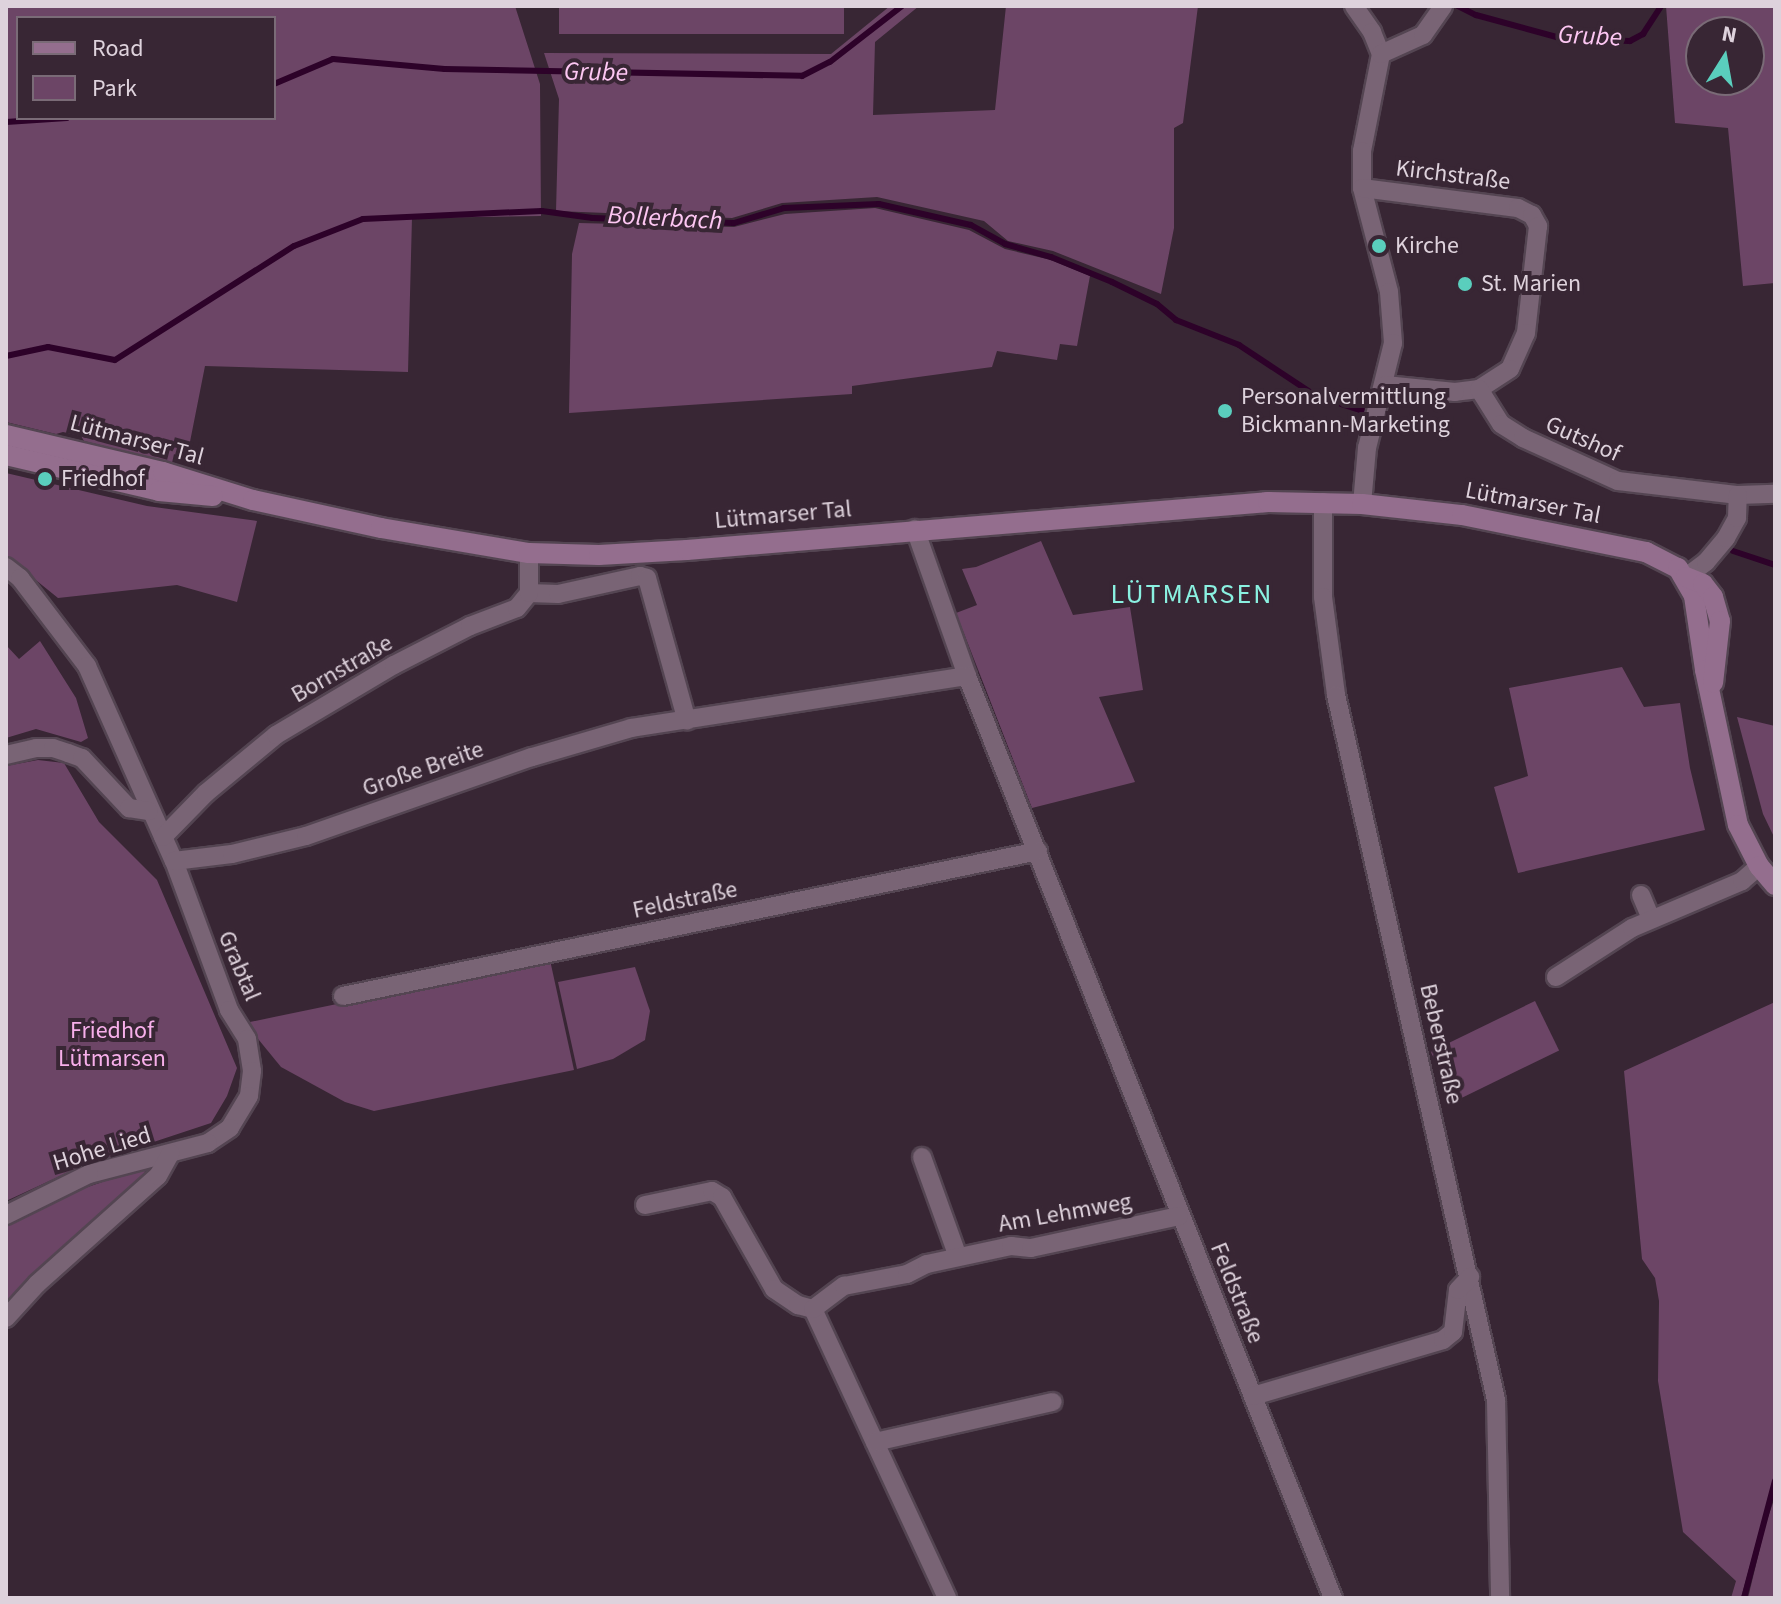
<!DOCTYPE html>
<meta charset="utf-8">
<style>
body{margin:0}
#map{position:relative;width:1781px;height:1604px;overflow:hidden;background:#382634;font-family:"Source Sans 3",sans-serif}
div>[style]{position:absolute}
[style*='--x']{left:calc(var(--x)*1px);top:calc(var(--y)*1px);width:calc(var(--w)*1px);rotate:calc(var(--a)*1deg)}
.green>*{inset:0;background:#6c4566;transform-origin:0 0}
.stream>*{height:6px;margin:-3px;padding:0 3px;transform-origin:3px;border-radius:3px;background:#2d0229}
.roads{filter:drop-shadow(2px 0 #544552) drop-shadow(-2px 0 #544552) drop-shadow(0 2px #544552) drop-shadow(0 -2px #544552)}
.street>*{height:18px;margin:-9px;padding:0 9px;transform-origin:9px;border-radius:9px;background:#796475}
.secondary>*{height:20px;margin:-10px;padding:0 10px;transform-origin:10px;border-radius:10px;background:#946e8e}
.dots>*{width:22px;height:22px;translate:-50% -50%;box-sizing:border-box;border:4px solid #382634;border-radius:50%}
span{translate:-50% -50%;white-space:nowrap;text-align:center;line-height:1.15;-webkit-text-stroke:8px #382634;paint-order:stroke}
.street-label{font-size:24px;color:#ded2dc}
.poi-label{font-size:24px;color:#ded2dc}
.left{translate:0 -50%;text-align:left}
.park-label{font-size:24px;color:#f7afea}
.water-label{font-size:26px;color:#fdc7f3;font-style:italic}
.quarter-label{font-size:28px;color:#8af1e1;letter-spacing:2px}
.frame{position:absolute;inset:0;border:8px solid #ded2dc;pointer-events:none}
.legend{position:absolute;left:16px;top:16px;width:260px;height:104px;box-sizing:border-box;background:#382634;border:2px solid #7a6b77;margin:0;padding:10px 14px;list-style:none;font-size:24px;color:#ded2dc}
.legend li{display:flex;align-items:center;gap:16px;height:40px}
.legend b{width:40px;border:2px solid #7a6b77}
.north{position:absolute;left:1685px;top:16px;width:80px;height:80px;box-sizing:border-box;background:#382634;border:2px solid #7a6b77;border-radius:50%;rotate:11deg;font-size:22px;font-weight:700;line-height:32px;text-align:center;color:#ded2dc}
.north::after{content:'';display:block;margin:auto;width:28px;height:36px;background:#5acebd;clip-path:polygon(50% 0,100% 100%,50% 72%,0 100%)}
</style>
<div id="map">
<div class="green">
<i style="clip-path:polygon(evenodd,6px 6px,515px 6px,540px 84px,541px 216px,412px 218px,408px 372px,205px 366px,186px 462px,174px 454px,172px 463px,84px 441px,81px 436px,63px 432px,56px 434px,6px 422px,6px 6px,18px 18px,274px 18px,274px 118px,18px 118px,18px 18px)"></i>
<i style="left:559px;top:6px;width:285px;height:28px"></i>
<i style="clip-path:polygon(890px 6px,919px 6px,875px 42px,873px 115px,995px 110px,1006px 6px,1198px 6px,1183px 123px,1174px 128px,1174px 228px,1161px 294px,1053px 251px,1008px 241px,984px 221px,877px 197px,782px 203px,732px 218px,556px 211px,559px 99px,544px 53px,831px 54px)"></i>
<i style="clip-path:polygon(evenodd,1666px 6px,1775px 6px,1775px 283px,1743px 286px,1728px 128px,1675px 123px,1666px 6px,1701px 32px,1749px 32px,1749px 80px,1701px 80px,1701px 32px)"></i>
<i style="clip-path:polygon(875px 208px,969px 230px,1005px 249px,1051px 260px,1090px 276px,1077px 346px,1060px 344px,1057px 360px,997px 351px,992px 367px,852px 386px,852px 394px,569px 413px,572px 254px,579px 223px,734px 227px,785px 214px)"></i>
<i style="clip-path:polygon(6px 473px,147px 506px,257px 521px,237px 602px,177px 585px,58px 598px,6px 556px)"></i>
<i style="clip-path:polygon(1041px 541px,1073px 615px,1130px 607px,1143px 690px,1099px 697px,1135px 782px,1032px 808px,956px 613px,977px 605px,962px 569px,976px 567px)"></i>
<i style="clip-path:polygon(40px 641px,76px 698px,88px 738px,81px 742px,36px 729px,6px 738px,6px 645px,19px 659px)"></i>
<i style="clip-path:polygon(1622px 667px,1644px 707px,1680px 703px,1690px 768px,1705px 830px,1518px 873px,1494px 787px,1528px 776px,1509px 688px)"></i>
<i style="clip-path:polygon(1737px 717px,1775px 726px,1775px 839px,1763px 814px)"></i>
<i style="clip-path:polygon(38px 760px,64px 763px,99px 822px,157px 880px,237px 1068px,227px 1096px,211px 1123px,84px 1165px,6px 1201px,6px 766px)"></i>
<i style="clip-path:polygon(550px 960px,574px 1070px,374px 1111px,345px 1102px,281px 1067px,245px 1023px)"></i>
<i style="clip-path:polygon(635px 967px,650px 1011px,645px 1040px,613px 1059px,577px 1069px,558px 982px)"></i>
<i style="left:1535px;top:1001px;width:55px;height:116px;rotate:64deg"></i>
<i style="clip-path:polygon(1775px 1002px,1775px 1474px,1741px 1598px,1731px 1598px,1736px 1581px,1683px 1532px,1658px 1381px,1659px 1301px,1655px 1278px,1642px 1259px,1624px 1071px)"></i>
<i style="clip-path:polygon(146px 1167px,143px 1178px,6px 1305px,6px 1224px,47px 1201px)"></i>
<i style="clip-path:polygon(1775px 1497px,1775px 1598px,1748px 1598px,1766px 1523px)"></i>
</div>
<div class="stream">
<i style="--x:1458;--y:6;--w:20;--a:27"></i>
<i style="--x:1476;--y:15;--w:91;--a:15.3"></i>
<i style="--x:1564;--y:39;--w:66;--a:1.7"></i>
<i style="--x:1630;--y:41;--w:15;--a:-28"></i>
<i style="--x:1643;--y:34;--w:33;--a:-57"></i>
<i style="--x:274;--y:84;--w:64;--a:-23"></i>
<i style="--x:333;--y:59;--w:112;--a:5.1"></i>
<i style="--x:445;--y:69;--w:357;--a:1.1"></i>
<i style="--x:802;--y:76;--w:31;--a:-27"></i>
<i style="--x:830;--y:62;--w:91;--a:-37.9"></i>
<i style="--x:6;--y:122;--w:61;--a:-3.8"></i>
<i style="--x:6;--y:356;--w:43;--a:-12.1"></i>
<i style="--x:48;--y:347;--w:68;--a:11"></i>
<i style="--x:115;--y:360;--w:212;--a:-32.5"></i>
<i style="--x:294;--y:246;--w:74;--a:-21.4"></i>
<i style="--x:363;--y:219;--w:179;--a:-2.6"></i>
<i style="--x:542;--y:211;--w:51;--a:7.8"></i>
<i style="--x:593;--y:218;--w:141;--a:2"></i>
<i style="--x:734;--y:223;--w:52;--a:-16.7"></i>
<i style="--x:784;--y:208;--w:95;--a:-2.4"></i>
<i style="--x:879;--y:204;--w:94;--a:12.9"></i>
<i style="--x:971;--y:225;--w:39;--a:29"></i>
<i style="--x:1005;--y:244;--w:48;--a:15.8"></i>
<i style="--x:1051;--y:257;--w:66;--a:22.3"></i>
<i style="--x:1112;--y:282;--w:50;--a:26.1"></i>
<i style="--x:1157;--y:304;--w:25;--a:40"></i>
<i style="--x:1176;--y:320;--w:68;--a:21.6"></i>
<i style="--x:1239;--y:345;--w:92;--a:33.5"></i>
<i style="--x:1316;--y:396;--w:49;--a:17.7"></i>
<i style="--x:1733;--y:551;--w:44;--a:18.4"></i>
<i style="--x:1744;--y:1598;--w:121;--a:-75.2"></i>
</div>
<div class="roads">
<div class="street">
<i style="--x:1354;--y:6;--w:32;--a:55"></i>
<i style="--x:1372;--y:32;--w:24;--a:68"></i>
<i style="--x:1381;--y:54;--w:99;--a:101.1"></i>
<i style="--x:1362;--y:151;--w:37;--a:90"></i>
<i style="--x:1362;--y:188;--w:107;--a:75.4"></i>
<i style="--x:1389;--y:292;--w:51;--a:85.5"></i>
<i style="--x:1393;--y:343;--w:108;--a:103.9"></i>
<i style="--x:1367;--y:448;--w:56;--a:95.1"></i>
<i style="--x:1381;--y:54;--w:46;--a:-24.3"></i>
<i style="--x:1423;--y:35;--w:35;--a:-55"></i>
<i style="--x:1362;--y:188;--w:157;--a:7.3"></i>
<i style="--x:1518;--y:208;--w:16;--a:27"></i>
<i style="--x:1532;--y:215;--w:13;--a:61"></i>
<i style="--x:1538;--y:226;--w:108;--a:96.4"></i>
<i style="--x:1526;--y:333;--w:39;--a:114"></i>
<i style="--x:1510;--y:369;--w:37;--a:147"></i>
<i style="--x:1479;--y:389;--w:24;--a:173"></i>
<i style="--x:1455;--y:392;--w:70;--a:-174.3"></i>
<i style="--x:1479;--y:389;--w:41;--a:57.8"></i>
<i style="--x:1501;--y:424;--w:26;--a:32"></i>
<i style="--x:1523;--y:438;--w:104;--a:24.4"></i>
<i style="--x:1618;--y:481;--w:121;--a:6.7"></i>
<i style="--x:1738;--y:495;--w:37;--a:-2"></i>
<i style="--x:1323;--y:502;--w:95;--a:90"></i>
<i style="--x:1323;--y:597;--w:99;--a:82.4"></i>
<i style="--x:1336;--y:695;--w:723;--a:77.21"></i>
<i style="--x:1496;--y:1400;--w:198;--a:88.8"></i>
<i style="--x:915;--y:529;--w:156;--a:70.5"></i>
<i style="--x:967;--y:676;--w:992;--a:68.35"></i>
<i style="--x:6;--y:567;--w:18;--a:38"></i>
<i style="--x:20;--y:578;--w:111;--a:52.7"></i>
<i style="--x:87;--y:666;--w:214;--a:66"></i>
<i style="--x:174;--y:861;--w:159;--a:69.7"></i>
<i style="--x:229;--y:1010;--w:34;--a:58"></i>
<i style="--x:247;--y:1039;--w:32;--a:81"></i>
<i style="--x:252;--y:1071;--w:25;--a:97"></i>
<i style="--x:249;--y:1096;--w:37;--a:121"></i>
<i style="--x:230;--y:1128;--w:27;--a:146"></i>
<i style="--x:208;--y:1143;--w:123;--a:165.4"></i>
<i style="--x:89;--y:1174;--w:93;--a:153.7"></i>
<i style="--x:1686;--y:577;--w:25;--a:-37"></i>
<i style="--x:1706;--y:562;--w:31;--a:-50"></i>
<i style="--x:1726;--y:538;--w:23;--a:-61"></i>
<i style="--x:1737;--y:518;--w:23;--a:-88"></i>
<i style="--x:529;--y:593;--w:29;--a:2"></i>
<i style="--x:558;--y:594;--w:84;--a:-12.4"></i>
<i style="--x:640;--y:576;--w:7;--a:16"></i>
<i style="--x:647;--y:578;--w:148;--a:74.4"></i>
<i style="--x:6;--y:755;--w:31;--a:-13"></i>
<i style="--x:36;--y:748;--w:17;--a:0"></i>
<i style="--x:53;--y:748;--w:16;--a:18"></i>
<i style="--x:68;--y:753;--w:15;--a:20"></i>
<i style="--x:82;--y:758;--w:69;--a:46.8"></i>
<i style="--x:129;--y:808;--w:20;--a:9"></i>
<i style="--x:163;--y:837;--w:62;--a:-45.7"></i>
<i style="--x:206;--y:793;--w:91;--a:-39.6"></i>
<i style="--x:276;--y:735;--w:137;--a:-30.7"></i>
<i style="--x:394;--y:665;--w:85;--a:-27.2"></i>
<i style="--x:470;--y:626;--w:50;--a:-21"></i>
<i style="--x:517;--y:608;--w:19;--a:-51"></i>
<i style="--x:529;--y:593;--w:40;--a:-90"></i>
<i style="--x:174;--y:861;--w:58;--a:-6.9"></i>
<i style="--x:232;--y:854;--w:76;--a:-13.7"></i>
<i style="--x:306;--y:836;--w:239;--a:-19.3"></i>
<i style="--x:532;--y:757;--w:103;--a:-16.3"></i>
<i style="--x:631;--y:728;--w:340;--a:-8.8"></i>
<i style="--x:1641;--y:895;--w:26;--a:67"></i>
<i style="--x:1556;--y:977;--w:90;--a:-32.8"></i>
<i style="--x:1632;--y:928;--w:120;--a:-23.1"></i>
<i style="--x:1742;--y:881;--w:23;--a:-41"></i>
<i style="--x:343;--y:996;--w:710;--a:-11.78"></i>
<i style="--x:922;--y:1157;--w:106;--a:70.2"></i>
<i style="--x:645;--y:1205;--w:68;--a:-11.8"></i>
<i style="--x:712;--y:1191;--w:12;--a:31"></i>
<i style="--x:722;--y:1197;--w:106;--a:60.5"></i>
<i style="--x:774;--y:1289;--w:29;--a:34"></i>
<i style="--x:798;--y:1305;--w:16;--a:15"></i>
<i style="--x:813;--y:1309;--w:319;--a:65.1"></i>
<i style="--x:813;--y:1309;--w:39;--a:-37"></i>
<i style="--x:844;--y:1286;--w:64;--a:-10.8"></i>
<i style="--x:907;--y:1274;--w:22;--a:-27"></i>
<i style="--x:927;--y:1264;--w:86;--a:-12.1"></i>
<i style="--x:1011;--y:1246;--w:20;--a:6"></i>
<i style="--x:1031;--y:1248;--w:151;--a:-12.2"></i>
<i style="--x:6;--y:1318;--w:46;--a:-47.6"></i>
<i style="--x:37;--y:1284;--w:162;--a:-41.8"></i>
<i style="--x:158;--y:1176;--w:26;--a:-61"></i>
<i style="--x:1253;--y:1396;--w:198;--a:-16.4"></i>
<i style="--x:1443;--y:1340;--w:13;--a:-39"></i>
<i style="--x:1453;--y:1332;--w:42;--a:-83.2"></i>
<i style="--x:1458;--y:1290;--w:18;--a:-47"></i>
<i style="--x:875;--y:1442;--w:182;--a:-12.7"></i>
</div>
<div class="secondary">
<i style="--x:6;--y:435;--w:161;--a:13.3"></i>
<i style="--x:163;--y:472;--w:94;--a:17.3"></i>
<i style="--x:253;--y:500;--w:131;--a:12.3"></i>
<i style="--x:381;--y:528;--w:150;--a:9.6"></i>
<i style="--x:529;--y:553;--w:70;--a:1.6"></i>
<i style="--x:599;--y:555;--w:88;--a:-3.3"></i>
<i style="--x:687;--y:550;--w:583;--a:-4.72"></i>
<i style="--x:1268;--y:502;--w:94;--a:1.2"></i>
<i style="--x:1362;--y:504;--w:101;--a:6.3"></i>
<i style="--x:1462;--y:515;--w:188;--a:11.4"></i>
<i style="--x:1646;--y:552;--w:36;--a:27"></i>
<i style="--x:1678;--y:568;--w:32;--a:60"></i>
<i style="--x:1694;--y:596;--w:75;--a:81.5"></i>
<i style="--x:1705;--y:670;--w:158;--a:78"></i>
<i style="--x:1738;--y:825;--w:46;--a:62.9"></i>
<i style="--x:1759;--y:866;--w:25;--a:50"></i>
<i style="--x:6;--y:455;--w:157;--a:13.2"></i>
<i style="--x:159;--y:491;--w:54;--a:5.3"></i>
<i style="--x:1686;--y:577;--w:18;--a:22"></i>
<i style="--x:1703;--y:584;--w:16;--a:52"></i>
<i style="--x:1713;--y:597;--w:25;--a:74"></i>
<i style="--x:1720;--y:621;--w:62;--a:96.4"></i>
</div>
</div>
<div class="dots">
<i style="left:1379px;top:246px;background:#5acebd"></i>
<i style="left:1465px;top:284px;background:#5acebd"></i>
<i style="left:1225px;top:411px;background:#5acebd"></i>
<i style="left:45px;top:479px;background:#5acebd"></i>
</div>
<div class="street-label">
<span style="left:1453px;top:175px;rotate:7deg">Kirchstraße</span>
<span style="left:1583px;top:439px;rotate:24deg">Gutshof</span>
<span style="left:137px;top:440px;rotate:15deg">Lütmarser Tal</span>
<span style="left:1533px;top:503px;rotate:11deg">Lütmarser Tal</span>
<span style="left:783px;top:515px;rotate:-5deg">Lütmarser Tal</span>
<span style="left:342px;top:669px;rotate:-30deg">Bornstraße</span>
<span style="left:423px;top:769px;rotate:-19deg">Große Breite</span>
<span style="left:685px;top:900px;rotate:-12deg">Feldstraße</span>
<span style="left:239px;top:966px;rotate:67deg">Grabtal</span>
<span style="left:1441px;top:1044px;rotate:77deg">Beberstraße</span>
<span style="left:102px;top:1149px;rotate:-17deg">Hohe Lied</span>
<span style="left:1065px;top:1213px;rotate:-10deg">Am Lehmweg</span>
<span style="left:1237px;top:1293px;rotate:68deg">Feldstraße</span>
</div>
<div class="poi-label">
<span class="left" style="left:1395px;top:246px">Kirche</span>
<span class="left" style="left:1481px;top:284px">St. Marien</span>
<span class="left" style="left:1241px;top:411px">Personalvermittlung<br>Bickmann-Marketing</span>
<span class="left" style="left:61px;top:479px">Friedhof</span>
</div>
<div class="park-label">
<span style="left:112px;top:1045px">Friedhof<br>Lütmarsen</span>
</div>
<div class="water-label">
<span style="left:1590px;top:36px;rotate:3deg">Grube</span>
<span style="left:596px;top:72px;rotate:1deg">Grube</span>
<span style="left:665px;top:218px;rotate:3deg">Bollerbach</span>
</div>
<div class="quarter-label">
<span style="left:1192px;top:594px">LÜTMARSEN</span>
</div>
<div class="frame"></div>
<ul class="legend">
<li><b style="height:10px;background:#946e8e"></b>Road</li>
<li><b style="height:22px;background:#6c4566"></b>Park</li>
</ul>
<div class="north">N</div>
</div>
